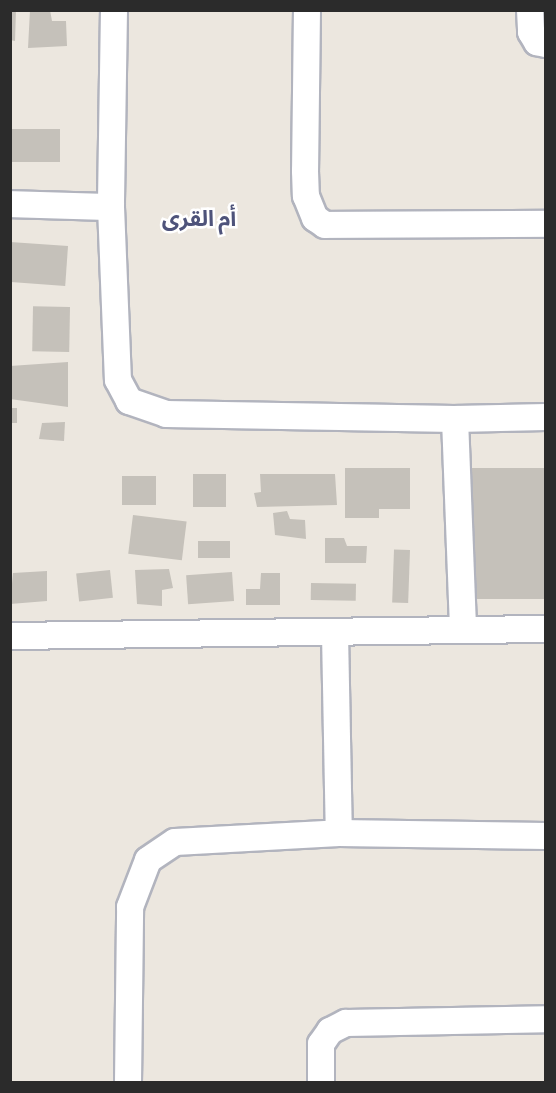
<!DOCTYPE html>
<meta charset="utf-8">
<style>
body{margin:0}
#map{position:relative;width:556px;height:1093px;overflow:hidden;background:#ece7df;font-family:Commissioner,"Noto Sans Arabic",sans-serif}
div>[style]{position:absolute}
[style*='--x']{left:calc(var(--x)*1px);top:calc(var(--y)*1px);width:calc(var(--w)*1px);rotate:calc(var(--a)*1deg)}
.building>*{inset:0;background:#c5c1ba;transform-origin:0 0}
.roads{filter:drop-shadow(2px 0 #b2b4be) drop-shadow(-2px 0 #b2b4be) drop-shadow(0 2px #b2b4be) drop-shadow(0 -2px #b2b4be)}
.minor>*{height:26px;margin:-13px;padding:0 13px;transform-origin:13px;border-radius:13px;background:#fff}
span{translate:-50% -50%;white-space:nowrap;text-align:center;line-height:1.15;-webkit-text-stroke:5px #fff;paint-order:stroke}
.district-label{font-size:22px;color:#4e537a;font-weight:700}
.frame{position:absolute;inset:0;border:12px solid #2b2b2b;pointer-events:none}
</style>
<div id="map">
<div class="building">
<i style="clip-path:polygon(10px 10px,16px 10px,15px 41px,10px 40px)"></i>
<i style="clip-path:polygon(30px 10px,50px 10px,52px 21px,66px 21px,67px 46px,28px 48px)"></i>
<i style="left:10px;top:129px;width:50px;height:33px"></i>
<i style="left:68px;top:246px;width:40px;height:58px;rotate:94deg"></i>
<i style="left:70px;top:307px;width:45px;height:37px;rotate:91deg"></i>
<i style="clip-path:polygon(68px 362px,68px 407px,10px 399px,10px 366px)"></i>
<i style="left:10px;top:408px;width:7px;height:15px"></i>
<i style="clip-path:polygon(65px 422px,64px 441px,39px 439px,42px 423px)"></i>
<i style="clip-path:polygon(345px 468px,410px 468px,410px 509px,379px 509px,379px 518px,345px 518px)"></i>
<i style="left:546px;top:468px;width:131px;height:75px;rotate:90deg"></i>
<i style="left:193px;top:474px;width:33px;height:33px"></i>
<i style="clip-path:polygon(260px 474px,335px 474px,337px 505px,257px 507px,254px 493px,261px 492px)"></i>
<i style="left:122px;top:476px;width:34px;height:29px"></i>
<i style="clip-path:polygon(287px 511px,290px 519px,305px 520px,306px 539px,275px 535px,273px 513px)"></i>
<i style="left:133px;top:515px;width:54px;height:39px;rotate:7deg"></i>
<i style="clip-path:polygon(325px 538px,344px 538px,347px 546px,367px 546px,366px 563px,325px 563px)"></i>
<i style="left:230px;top:541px;width:17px;height:32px;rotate:90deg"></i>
<i style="left:410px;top:550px;width:53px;height:16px;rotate:92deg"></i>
<i style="clip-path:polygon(169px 569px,173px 588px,162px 590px,162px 606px,137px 604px,135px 570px)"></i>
<i style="left:110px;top:570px;width:28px;height:34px;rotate:84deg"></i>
<i style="clip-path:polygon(47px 571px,47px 601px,10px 604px,13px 573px)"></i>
<i style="left:232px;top:572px;width:29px;height:46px;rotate:86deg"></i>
<i style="clip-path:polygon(261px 573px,280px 573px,280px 605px,246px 605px,246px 589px,260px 589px)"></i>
<i style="left:311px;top:583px;width:45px;height:17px;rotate:1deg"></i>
</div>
<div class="roads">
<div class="minor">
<i style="--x:114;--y:10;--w:197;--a:90.9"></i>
<i style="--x:111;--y:207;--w:173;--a:87.7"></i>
<i style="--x:118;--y:380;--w:24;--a:62"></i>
<i style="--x:129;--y:401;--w:39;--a:19"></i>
<i style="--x:166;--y:414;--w:289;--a:1"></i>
<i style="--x:455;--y:419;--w:91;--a:-1.3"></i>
<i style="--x:307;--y:10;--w:161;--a:90.7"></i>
<i style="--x:305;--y:171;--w:25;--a:88"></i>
<i style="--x:306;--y:196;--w:24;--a:68"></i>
<i style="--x:315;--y:218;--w:12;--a:35"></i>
<i style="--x:325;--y:225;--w:221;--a:-0.3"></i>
<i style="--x:530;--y:10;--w:22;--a:87"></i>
<i style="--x:531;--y:32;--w:12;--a:59"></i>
<i style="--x:537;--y:42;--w:9;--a:13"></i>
<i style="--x:10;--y:204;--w:101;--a:1.7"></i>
<i style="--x:455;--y:419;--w:211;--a:87.8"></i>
<i style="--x:335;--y:633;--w:200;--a:88.9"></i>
<i style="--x:10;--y:636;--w:536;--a:-0.75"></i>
<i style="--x:128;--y:1082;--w:175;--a:-89.3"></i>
<i style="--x:130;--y:907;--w:50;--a:-69"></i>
<i style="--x:148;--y:860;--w:32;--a:-34"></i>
<i style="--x:175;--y:842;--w:164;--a:-3.1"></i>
<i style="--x:339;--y:833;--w:207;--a:0.8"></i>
<i style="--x:321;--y:1082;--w:38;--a:-90"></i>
<i style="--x:321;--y:1044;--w:16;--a:-55"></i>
<i style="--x:330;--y:1031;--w:18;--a:-27"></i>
<i style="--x:346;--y:1023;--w:200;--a:-1.1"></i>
</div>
</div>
<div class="district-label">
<span style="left:199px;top:218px">أم القرى</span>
</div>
<div class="frame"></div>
</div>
